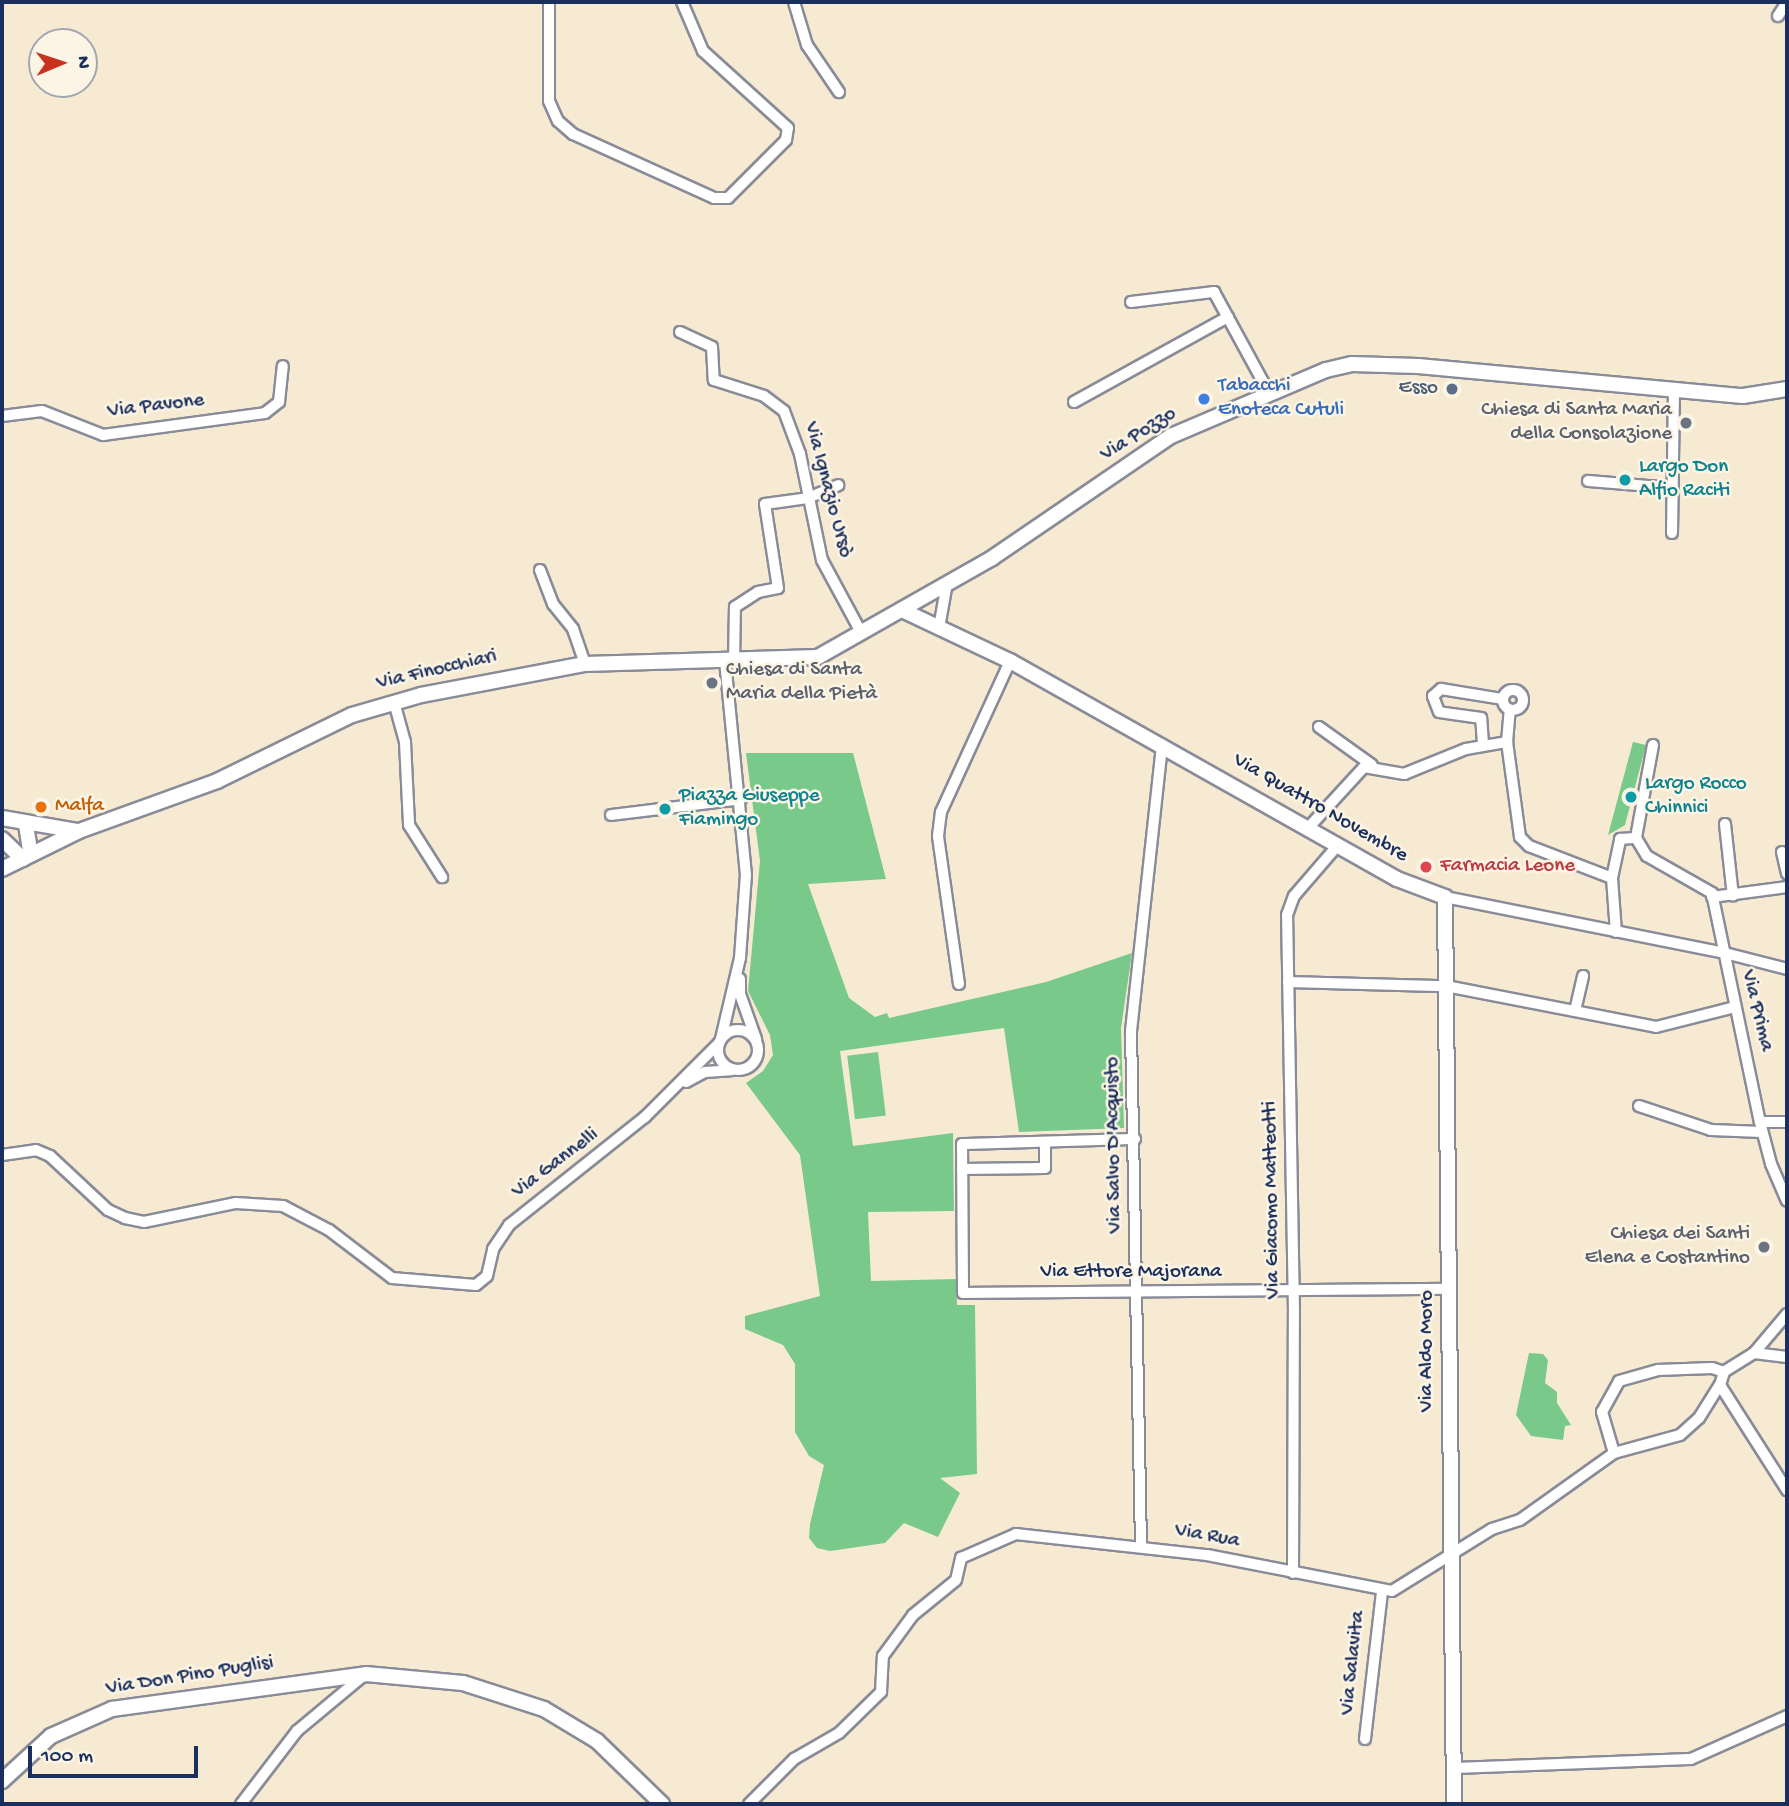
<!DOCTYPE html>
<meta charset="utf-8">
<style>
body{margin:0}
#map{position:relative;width:1789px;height:1806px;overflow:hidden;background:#f7ead3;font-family:"Gochi Hand",sans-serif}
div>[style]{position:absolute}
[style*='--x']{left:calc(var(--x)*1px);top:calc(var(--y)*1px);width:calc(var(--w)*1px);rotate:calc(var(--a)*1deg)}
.green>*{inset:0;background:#78c98a;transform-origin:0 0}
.roads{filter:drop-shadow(2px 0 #898c98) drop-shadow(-2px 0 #898c98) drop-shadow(0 2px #898c98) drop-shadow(0 -2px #898c98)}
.street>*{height:10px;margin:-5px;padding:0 5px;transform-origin:5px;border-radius:5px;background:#fff}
.street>.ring{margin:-5px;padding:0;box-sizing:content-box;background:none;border:10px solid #fff;border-radius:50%}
.secondary>*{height:14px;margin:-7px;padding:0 7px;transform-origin:7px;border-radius:7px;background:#fff}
.dots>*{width:19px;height:19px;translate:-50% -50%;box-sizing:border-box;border:4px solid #fcf5e5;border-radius:50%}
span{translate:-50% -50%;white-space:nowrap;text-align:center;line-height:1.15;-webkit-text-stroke:5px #fcf5e5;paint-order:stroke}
.shop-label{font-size:21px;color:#366cbe}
.left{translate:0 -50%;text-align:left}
.service-label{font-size:21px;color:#4e5e75}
.right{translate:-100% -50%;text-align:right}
.street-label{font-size:21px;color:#1b2f5e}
.worship-label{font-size:21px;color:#5b616d}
.culture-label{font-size:21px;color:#0d838f}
.food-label{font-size:21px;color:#c56008}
.health-label{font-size:21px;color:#be3a42}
.frame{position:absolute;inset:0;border:4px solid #1b2f5e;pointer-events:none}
.north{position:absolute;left:28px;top:28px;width:70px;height:70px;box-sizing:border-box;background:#fcf5e5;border:2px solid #a2a6af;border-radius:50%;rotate:88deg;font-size:19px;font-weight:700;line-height:28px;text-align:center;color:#1b2f5e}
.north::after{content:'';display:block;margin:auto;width:24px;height:32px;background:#c8321e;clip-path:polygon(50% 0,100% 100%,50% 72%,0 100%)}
.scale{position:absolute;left:28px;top:1746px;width:170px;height:32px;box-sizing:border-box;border:4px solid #1b2f5e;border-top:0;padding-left:9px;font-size:21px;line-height:24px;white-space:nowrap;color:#1b2f5e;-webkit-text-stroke:5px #fcf5e5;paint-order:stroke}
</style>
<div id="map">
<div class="green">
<i style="clip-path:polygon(1633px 742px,1646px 745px,1625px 825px,1608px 835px)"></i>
<i style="clip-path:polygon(746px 753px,853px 753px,886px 879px,808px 884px,849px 998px,875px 1017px,887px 1013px,889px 1018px,1046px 982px,1132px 953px,1121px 1028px,1124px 1128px,1019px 1132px,1004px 1028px,840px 1051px,853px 1146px,953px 1133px,954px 1211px,868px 1212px,871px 1281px,956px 1279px,957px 1305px,975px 1305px,977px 1474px,940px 1478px,960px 1493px,938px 1537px,904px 1523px,885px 1543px,830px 1551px,817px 1548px,809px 1538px,810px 1524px,824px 1465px,809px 1456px,795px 1432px,795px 1364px,783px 1345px,745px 1329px,745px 1316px,820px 1296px,800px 1155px,746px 1083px,763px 1071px,773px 1055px,770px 1035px,748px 991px,760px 861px)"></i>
<i style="left:878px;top:1052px;width:64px;height:31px;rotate:83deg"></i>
<i style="clip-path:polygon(1529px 1353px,1543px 1354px,1548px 1360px,1545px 1383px,1557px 1392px,1557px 1403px,1571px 1425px,1565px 1426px,1563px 1440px,1531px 1436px,1516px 1415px)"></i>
</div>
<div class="roads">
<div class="street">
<i style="--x:549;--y:2;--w:99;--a:90"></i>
<i style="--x:549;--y:101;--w:22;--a:66"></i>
<i style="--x:558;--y:121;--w:20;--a:41"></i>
<i style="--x:573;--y:134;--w:155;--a:24.4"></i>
<i style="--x:714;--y:198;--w:14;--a:0"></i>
<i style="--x:728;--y:198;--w:82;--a:-45"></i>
<i style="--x:786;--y:140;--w:12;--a:-81"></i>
<i style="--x:788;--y:128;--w:115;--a:-137.8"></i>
<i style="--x:703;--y:51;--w:53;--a:-113.2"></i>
<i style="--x:794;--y:2;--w:45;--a:73.2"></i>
<i style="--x:807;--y:45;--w:57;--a:55.8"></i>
<i style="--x:1778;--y:16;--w:17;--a:-57"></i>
<i style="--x:1131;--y:302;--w:84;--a:-6.9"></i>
<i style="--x:1214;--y:292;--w:113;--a:61.4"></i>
<i style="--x:680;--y:332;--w:35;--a:25"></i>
<i style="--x:712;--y:347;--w:33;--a:87"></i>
<i style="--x:714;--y:380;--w:52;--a:17.7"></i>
<i style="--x:764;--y:396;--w:25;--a:37"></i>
<i style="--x:784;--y:411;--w:46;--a:69.6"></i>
<i style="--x:800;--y:454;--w:108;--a:78.3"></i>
<i style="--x:822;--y:560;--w:84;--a:61.6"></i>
<i style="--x:1074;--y:402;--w:176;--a:-28.9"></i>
<i style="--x:2;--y:416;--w:40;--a:-7.1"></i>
<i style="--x:42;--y:411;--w:66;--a:21.5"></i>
<i style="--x:103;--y:435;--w:163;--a:-7.7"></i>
<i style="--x:265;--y:413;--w:18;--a:-38"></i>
<i style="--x:279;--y:402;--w:36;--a:-84"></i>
<i style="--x:1588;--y:481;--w:85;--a:4.7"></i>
<i style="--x:1672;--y:533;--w:141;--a:-89.2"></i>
<i style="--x:540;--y:570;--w:36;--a:69"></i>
<i style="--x:553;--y:604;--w:32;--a:51"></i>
<i style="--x:573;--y:629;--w:37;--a:71"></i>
<i style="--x:939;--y:628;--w:46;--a:-79.9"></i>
<i style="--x:734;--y:662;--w:55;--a:-89"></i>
<i style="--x:735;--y:607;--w:27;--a:-33"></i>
<i style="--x:758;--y:592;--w:20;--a:-11"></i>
<i style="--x:778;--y:588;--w:85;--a:-98.8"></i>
<i style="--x:765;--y:504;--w:43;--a:-7.9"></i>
<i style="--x:808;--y:498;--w:33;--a:-23"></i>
<i class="ring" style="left:1503px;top:690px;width:10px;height:10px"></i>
<i style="--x:394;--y:702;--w:41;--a:74.6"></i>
<i style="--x:405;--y:742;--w:83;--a:87.2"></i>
<i style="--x:409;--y:825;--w:62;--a:57.6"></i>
<i style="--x:1319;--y:727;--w:65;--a:35.6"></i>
<i style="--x:1507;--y:742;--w:32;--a:-85"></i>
<i style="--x:1483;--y:744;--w:26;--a:-94"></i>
<i style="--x:1481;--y:718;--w:42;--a:-171.9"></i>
<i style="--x:1439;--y:712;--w:17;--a:-111"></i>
<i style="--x:1433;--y:696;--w:11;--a:-41"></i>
<i style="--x:1441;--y:689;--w:63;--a:9.2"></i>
<i style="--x:1653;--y:745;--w:95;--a:100.4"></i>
<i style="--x:1636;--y:838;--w:21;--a:59"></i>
<i style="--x:1647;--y:856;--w:75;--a:29.6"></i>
<i style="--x:1712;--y:893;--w:234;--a:78.2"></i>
<i style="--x:1760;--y:1122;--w:43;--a:75.3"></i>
<i style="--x:1771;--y:1164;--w:40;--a:66.6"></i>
<i style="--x:611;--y:815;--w:131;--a:-7"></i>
<i style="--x:1725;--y:824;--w:72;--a:83.7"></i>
<i style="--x:1309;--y:827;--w:81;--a:-47.5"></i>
<i style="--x:1364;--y:767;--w:41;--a:9.9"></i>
<i style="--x:1404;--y:774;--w:67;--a:-22"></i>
<i style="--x:1466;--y:749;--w:42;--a:-9.7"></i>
<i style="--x:1507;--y:742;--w:96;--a:82.2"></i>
<i style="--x:1520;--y:837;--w:13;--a:45"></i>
<i style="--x:1529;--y:846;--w:89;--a:21.1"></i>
<i style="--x:1612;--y:878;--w:54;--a:85.8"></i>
<i style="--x:1782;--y:852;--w:22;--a:77"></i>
<i style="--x:1612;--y:878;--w:40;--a:-78"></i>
<i style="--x:1620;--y:839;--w:16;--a:-4"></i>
<i style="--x:1445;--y:897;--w:281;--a:11.3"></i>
<i style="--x:1721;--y:952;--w:68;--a:14.4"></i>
<i style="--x:1712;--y:897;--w:76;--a:-7.6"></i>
<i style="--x:740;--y:979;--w:15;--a:90"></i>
<i style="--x:740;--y:994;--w:48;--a:70.4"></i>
<i style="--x:1288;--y:982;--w:158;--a:1.5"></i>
<i style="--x:1446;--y:986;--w:214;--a:11"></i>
<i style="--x:1656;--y:1027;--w:81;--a:-14.2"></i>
<i style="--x:959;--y:984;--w:149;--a:-98.1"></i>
<i style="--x:938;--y:836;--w:24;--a:-83"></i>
<i style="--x:941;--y:812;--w:166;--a:-65.4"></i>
<i style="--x:1575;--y:1011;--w:36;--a:-77"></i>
<i class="ring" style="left:718px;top:1030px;width:30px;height:30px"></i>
<i style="--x:721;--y:1039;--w:83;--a:-76.8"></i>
<i style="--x:740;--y:958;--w:83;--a:-85.9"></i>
<i style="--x:746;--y:875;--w:214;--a:-95.6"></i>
<i style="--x:686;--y:1082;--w:21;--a:-28"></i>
<i style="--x:705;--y:1072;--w:26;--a:-4"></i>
<i style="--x:1639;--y:1106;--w:76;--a:18.4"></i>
<i style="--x:1711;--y:1130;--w:51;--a:2.2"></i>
<i style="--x:1760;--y:1122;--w:27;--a:0"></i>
<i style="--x:1135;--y:1139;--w:173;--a:178.3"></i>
<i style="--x:962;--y:1144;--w:149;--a:89.6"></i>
<i style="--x:963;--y:1293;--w:485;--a:-0.5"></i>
<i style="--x:2;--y:1155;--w:34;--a:-8"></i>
<i style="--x:36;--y:1150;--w:15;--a:23"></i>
<i style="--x:50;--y:1156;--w:79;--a:43"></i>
<i style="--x:108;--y:1210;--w:19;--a:25"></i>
<i style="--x:125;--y:1218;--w:19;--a:12"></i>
<i style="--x:144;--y:1222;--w:94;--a:-11.7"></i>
<i style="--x:236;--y:1203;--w:47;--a:3.7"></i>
<i style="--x:283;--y:1206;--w:52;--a:27.6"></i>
<i style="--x:329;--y:1230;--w:79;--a:37.3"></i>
<i style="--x:392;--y:1278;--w:84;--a:4.8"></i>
<i style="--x:476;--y:1285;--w:14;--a:-39"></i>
<i style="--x:487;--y:1276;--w:28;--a:-77"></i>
<i style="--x:493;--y:1249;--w:29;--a:-56"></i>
<i style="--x:509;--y:1225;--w:174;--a:-38.5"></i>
<i style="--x:645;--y:1117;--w:105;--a:-45"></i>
<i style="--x:962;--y:1169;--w:83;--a:-0.7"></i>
<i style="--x:1045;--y:1168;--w:26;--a:-90"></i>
<i style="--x:1787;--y:1314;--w:51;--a:130.2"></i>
<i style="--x:1754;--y:1353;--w:36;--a:148"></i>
<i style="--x:1724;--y:1372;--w:14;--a:107"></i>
<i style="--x:1720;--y:1385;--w:125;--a:57.5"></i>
<i style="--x:1754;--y:1353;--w:33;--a:7"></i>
<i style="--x:1614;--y:1453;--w:43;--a:-106.3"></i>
<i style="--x:1602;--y:1412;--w:35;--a:-61"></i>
<i style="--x:1619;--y:1381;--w:41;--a:-15.8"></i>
<i style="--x:1658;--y:1370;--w:54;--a:-2.1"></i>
<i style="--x:1712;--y:1368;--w:13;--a:18"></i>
<i style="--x:1141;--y:1546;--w:515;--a:-91.11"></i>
<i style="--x:1131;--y:1031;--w:288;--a:-83.8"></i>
<i style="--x:1293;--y:1573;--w:261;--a:-89.8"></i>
<i style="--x:1294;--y:1312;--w:397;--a:-91"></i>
<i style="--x:1287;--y:915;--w:20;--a:-70"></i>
<i style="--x:1294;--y:896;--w:67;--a:-49.2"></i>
<i style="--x:1365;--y:1739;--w:149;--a:-83.4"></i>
<i style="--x:1454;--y:1768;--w:237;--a:-2.2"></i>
<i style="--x:1691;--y:1759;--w:105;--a:-24.1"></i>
<i style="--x:241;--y:1804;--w:92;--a:-52.5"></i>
<i style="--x:297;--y:1731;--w:86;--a:-39.8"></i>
<i style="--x:749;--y:1804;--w:64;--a:-45"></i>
<i style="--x:794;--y:1759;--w:52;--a:-30"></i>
<i style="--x:839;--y:1733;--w:59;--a:-44.3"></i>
<i style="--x:881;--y:1692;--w:36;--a:-87"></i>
<i style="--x:883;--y:1656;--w:51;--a:-53.8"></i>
<i style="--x:913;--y:1615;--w:55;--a:-39.1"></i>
<i style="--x:956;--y:1580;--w:23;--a:-77"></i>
<i style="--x:961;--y:1558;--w:60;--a:-23.6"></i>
<i style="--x:1016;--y:1534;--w:192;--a:6.3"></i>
<i style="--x:1207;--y:1555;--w:188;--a:11"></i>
<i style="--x:1392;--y:1591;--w:118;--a:-31.8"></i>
<i style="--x:1492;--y:1529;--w:29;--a:-18"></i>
<i style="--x:1520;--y:1520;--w:115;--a:-35.5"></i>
<i style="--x:1614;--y:1453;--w:68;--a:-15.3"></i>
<i style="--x:1680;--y:1435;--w:25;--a:-42"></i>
<i style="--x:1699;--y:1418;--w:39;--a:-58"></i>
</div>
<div class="secondary">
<i style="--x:904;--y:611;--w:117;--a:25.3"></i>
<i style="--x:1010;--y:661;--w:444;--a:29.4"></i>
<i style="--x:1397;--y:879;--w:51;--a:20.6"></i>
<i style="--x:1445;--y:897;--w:907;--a:89.43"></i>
<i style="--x:2;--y:818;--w:76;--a:9.8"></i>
<i style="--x:26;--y:825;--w:30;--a:81"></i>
<i style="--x:2;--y:839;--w:29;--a:44"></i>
<i style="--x:2;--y:869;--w:86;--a:-26.3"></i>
<i style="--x:79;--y:831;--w:147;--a:-19.9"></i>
<i style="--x:217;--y:781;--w:150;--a:-26.1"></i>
<i style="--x:352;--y:715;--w:72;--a:-16.2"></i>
<i style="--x:421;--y:695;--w:167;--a:-10.7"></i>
<i style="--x:585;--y:664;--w:233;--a:-1.7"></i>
<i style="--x:818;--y:657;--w:200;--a:-29.6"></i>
<i style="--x:992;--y:558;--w:217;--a:-34.3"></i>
<i style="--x:1171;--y:436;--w:168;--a:-23.1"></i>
<i style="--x:1326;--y:370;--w:27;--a:-13"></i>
<i style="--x:1352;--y:364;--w:66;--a:1.7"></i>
<i style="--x:1418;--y:366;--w:326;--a:5.3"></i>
<i style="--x:1743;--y:396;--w:45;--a:-9"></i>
<i style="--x:2;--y:1781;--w:67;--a:-42.6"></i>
<i style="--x:51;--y:1736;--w:67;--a:-23.9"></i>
<i style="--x:112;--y:1709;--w:256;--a:-7.8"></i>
<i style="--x:366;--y:1674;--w:97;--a:5.3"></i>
<i style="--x:463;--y:1683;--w:85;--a:17.8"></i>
<i style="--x:544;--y:1709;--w:62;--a:31.1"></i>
<i style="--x:597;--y:1741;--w:91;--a:44.1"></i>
</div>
</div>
<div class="dots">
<i style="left:1452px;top:389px;background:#5c6f8a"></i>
<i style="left:1204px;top:399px;background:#3f7fe0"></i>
<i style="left:1686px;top:423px;background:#6b7280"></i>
<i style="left:1625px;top:480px;background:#0f9aa8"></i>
<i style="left:712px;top:683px;background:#6b7280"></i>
<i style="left:1631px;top:797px;background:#0f9aa8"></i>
<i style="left:41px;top:807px;background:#e8710a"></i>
<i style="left:665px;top:809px;background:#0f9aa8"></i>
<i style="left:1426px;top:867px;background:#e0444e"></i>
<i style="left:1764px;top:1247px;background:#6b7280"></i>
</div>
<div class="shop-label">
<span class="left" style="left:1218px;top:399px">Tabacchi<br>Enoteca Cutuli</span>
</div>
<div class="service-label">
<span class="right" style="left:1438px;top:389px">Esso</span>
</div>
<div class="street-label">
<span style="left:156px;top:407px;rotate:-7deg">Via Pavone</span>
<span style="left:1139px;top:435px;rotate:-32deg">Via Pozzo</span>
<span style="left:827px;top:490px;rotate:75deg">Via Ignazio Ursò</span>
<span style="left:437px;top:671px;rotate:-13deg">Via Finocchiari</span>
<span style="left:1320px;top:809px;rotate:30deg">Via Quattro Novembre</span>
<span style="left:1756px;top:1011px;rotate:76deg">Via Prima</span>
<span style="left:1115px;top:1145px;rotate:-91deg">Via Salvo D'Acquisto</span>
<span style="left:556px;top:1164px;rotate:-37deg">Via Gannelli</span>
<span style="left:1273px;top:1200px;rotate:-91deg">Via Giacomo Matteotti</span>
<span style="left:1131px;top:1273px">Via Ettore Majorana</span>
<span style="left:1428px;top:1351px;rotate:-90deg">Via Aldo Moro</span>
<span style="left:1207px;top:1537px;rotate:10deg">Via Rua</span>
<span style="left:1354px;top:1663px;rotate:-84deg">Via Salavita</span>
<span style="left:190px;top:1677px;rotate:-9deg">Via Don Pino Puglisi</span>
</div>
<div class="worship-label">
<span class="right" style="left:1672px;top:423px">Chiesa di Santa Maria<br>della Consolazione</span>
<span class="left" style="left:726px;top:683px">Chiesa di Santa<br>Maria della Pietà</span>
<span class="right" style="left:1750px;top:1247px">Chiesa dei Santi<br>Elena e Costantino</span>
</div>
<div class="culture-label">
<span class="left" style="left:1639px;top:480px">Largo Don<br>Alfio Raciti</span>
<span class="left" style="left:1645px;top:797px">Largo Rocco<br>Chinnici</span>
<span class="left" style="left:679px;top:809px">Piazza Giuseppe<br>Fiamingo</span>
</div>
<div class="food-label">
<span class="left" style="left:55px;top:807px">Malfa</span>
</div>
<div class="health-label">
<span class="left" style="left:1440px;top:867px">Farmacia Leone</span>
</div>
<div class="frame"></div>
<div class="north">N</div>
<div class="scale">100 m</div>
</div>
